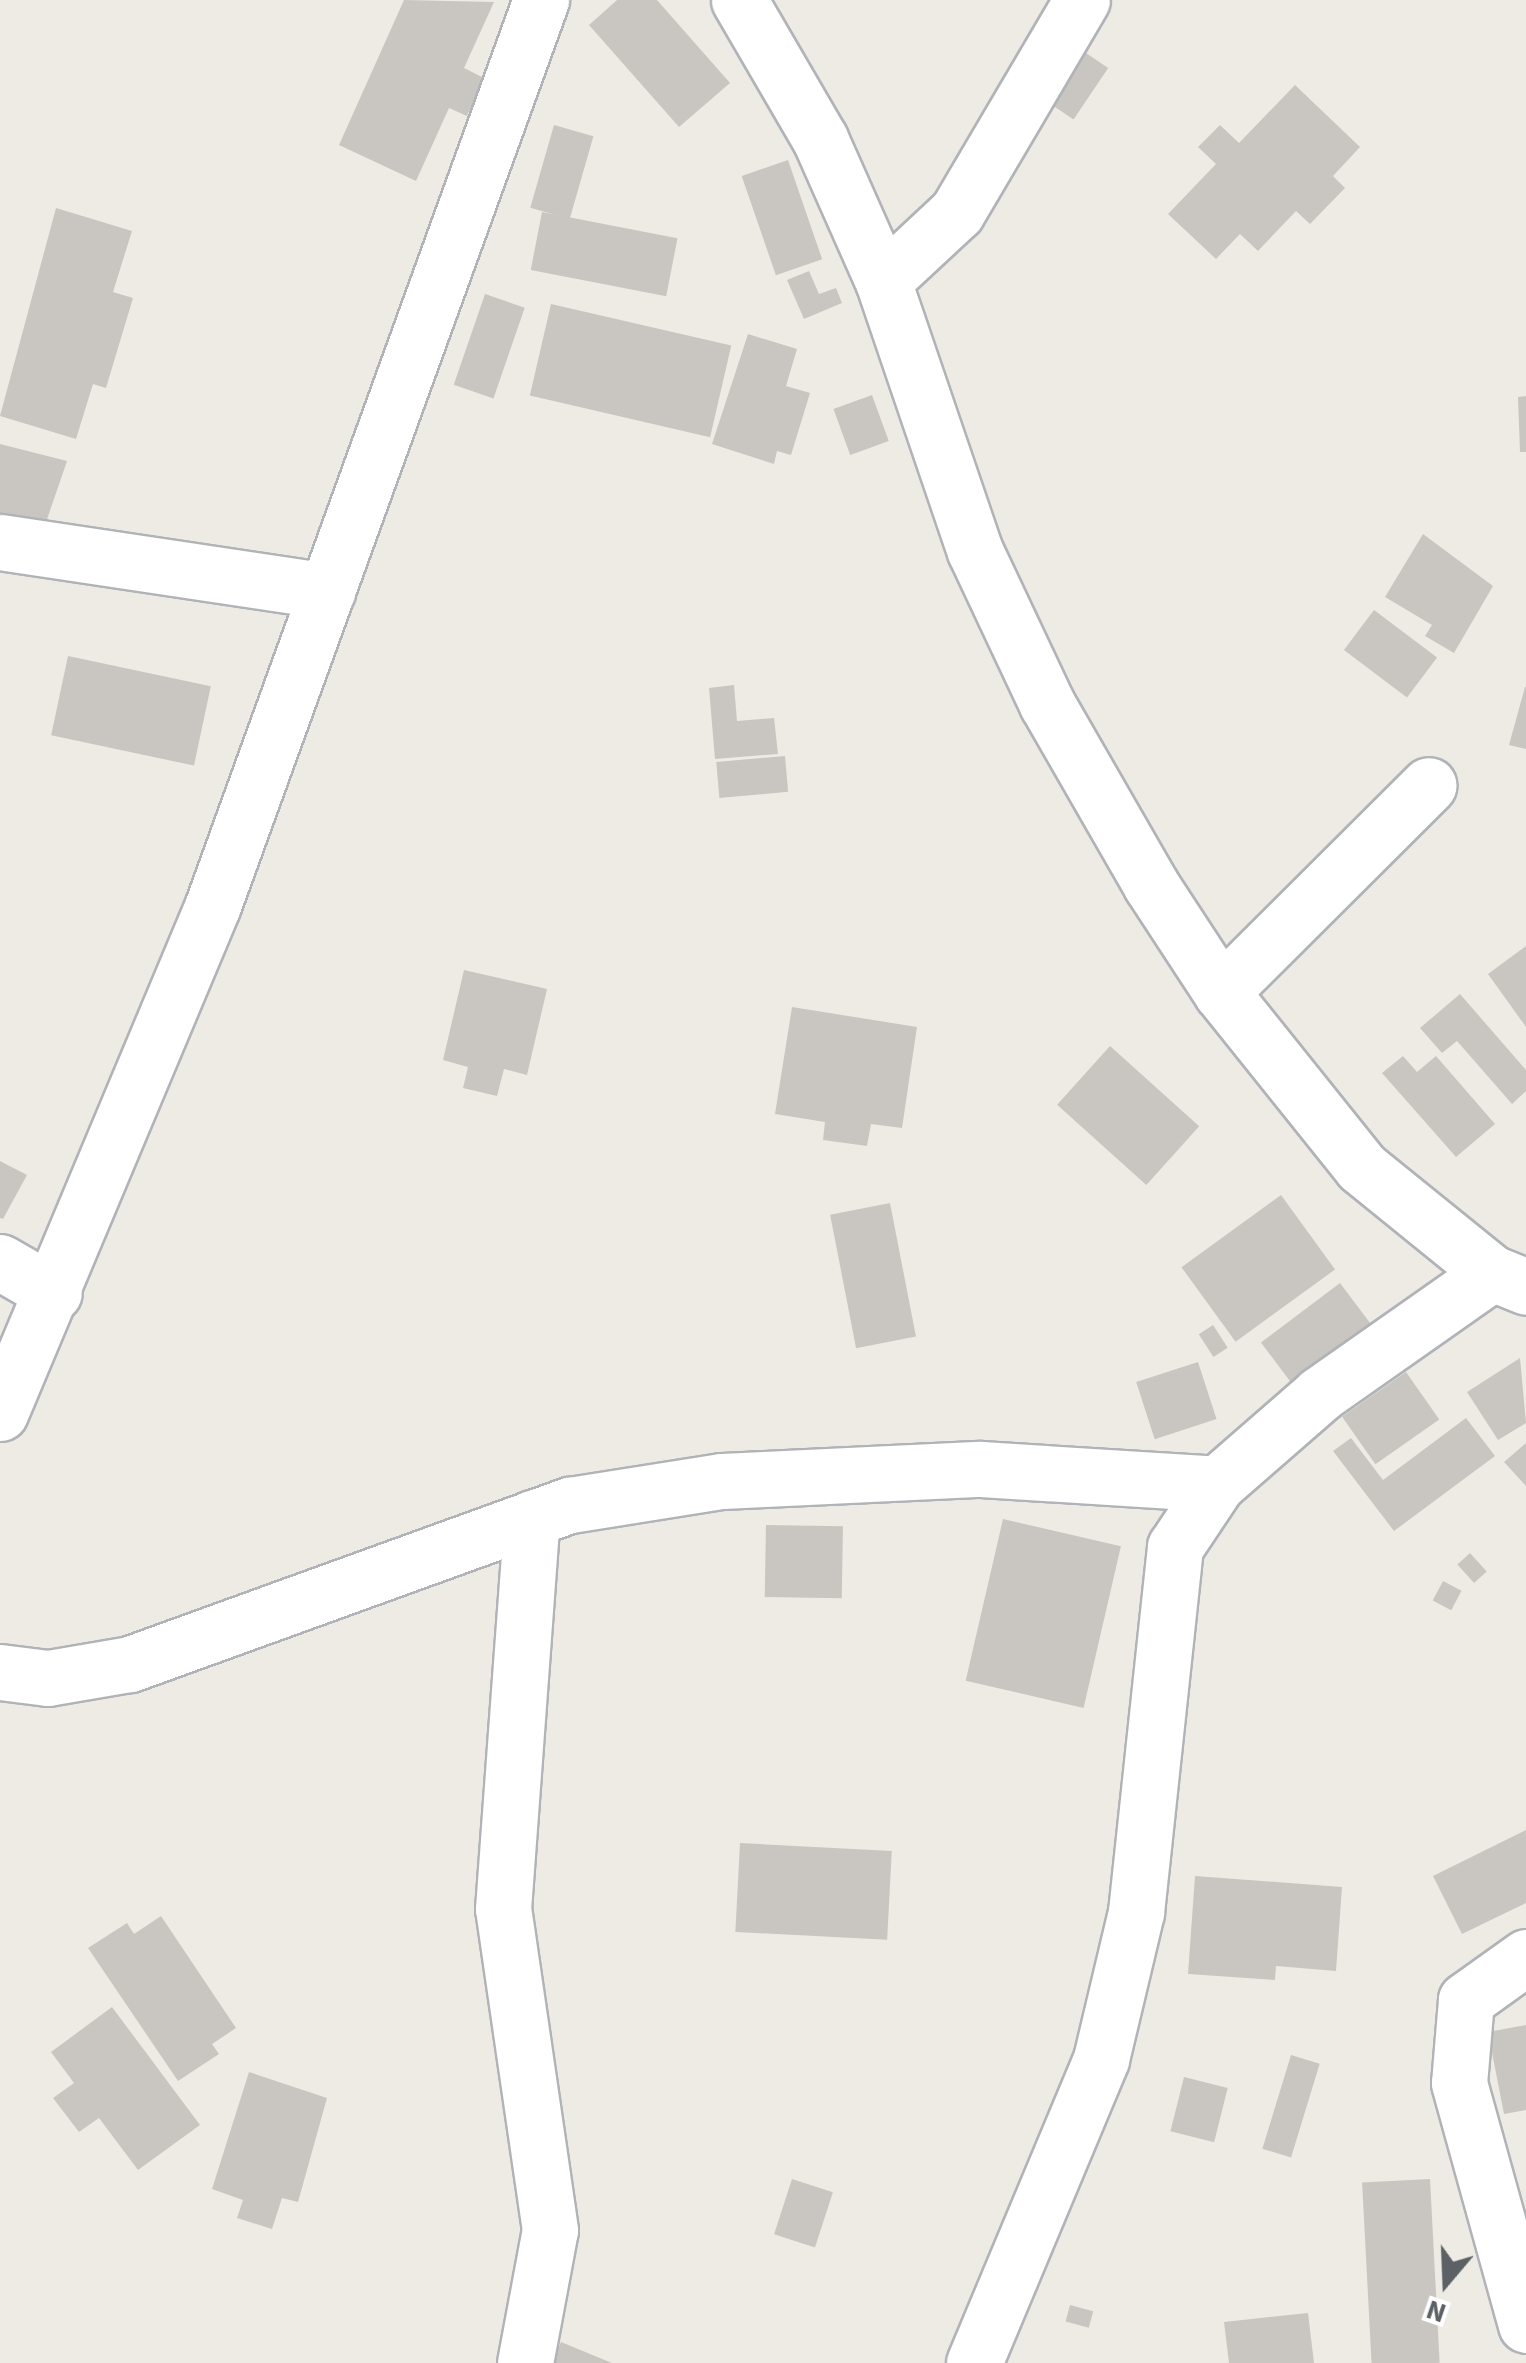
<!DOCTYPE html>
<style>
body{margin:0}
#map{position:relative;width:1526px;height:2363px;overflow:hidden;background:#eeebe5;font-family:"Source Sans 3",sans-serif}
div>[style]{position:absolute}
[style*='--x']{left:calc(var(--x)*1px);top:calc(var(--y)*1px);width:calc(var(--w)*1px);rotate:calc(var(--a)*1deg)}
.building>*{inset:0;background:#c9c6c1;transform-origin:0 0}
.roads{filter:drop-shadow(2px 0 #b0b3b7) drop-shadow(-2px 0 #b0b3b7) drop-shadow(0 2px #b0b3b7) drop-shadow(0 -2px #b0b3b7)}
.minor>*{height:55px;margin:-27.5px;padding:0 27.5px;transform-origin:27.5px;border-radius:27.5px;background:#fff}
span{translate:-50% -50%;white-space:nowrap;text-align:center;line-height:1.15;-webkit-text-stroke:8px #fff;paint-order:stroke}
.north{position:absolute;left:1396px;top:2233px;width:100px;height:100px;-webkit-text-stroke:8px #fff;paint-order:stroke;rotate:199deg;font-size:28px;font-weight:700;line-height:40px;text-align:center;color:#5c6165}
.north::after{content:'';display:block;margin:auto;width:35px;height:45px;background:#5c6165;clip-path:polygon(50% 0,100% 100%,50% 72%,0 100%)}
</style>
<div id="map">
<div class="building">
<i style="clip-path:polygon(404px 0,494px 2px,464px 68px,484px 78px,467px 116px,449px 108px,416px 181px,339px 145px)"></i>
<i style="clip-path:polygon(617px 0,657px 0,730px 83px,679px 127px,589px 25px)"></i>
<i style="left:1080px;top:49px;width:34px;height:62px;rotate:34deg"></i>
<i style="clip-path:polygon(1295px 85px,1360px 147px,1333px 176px,1345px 188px,1310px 224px,1296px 211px,1258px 251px,1240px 234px,1216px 259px,1168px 214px,1216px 164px,1198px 147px,1220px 125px,1239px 143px)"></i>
<i style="left:554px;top:125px;width:41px;height:86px;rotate:16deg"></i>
<i style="left:788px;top:160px;width:105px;height:49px;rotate:71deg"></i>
<i style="clip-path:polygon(56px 208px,132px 231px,113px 292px,133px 298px,106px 388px,93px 384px,76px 439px,0 416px)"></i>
<i style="left:542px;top:212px;width:138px;height:59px;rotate:11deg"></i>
<i style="clip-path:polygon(809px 271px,819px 294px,836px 288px,842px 303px,804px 319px,787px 280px)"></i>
<i style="left:485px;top:294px;width:42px;height:96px;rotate:19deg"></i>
<i style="left:551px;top:304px;width:185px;height:94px;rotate:13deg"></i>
<i style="clip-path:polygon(748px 334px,797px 349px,786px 386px,810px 393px,791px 455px,777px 451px,774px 464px,712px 444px)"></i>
<i style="left:872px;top:395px;width:49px;height:41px;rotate:70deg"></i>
<i style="clip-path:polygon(1526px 396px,1526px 452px,1520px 452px,1518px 397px)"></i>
<i style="clip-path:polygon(0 444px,67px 461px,45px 525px,0 513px)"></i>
<i style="clip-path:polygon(1423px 534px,1493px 586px,1454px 653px,1425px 636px,1432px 625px,1385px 597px)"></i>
<i style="left:1374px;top:610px;width:79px;height:50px;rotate:37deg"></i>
<i style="left:68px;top:656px;width:146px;height:81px;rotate:12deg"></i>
<i style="clip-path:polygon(734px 685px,737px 721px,774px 718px,778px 754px,715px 759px,709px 688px)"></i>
<i style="clip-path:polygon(1525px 687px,1526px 687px,1526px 749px,1509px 745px)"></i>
<i style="left:785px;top:756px;width:36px;height:69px;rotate:85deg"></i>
<i style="clip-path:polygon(1526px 946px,1526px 1027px,1488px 974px)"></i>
<i style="clip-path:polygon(464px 970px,547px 989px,527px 1075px,504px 1069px,497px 1096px,463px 1088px,468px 1067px,443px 1060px)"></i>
<i style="clip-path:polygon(1460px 994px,1526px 1070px,1526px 1091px,1512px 1104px,1457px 1041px,1442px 1053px,1420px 1028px)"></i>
<i style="clip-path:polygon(792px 1007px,917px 1027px,902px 1128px,871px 1124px,867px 1146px,823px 1140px,825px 1122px,775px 1114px)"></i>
<i style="left:1110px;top:1046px;width:120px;height:79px;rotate:42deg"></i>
<i style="clip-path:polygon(1403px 1056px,1417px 1072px,1436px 1056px,1495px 1124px,1456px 1157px,1382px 1073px)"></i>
<i style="clip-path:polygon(0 1161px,27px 1175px,3px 1219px,0 1218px)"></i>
<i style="left:1281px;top:1195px;width:92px;height:123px;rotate:54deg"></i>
<i style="left:890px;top:1203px;width:136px;height:61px;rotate:79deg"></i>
<i style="left:1340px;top:1283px;width:54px;height:99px;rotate:53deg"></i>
<i style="left:1213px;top:1325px;width:27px;height:17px;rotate:57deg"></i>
<i style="clip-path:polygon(1520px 1358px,1526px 1423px,1498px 1440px,1467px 1392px)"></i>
<i style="left:1198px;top:1362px;width:60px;height:65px;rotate:72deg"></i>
<i style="left:1406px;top:1372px;width:58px;height:78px;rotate:55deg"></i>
<i style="clip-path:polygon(1466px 1418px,1495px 1456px,1394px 1531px,1333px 1451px,1351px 1438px,1383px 1480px)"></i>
<i style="clip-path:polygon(1526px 1443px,1526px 1486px,1504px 1462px)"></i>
<i style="left:1003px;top:1519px;width:121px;height:166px;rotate:13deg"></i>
<i style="left:766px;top:1525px;width:77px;height:72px;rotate:1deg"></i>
<i style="left:1470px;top:1553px;width:25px;height:17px;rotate:48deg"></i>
<i style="left:1443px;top:1581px;width:21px;height:22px;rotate:28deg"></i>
<i style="clip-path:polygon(1526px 1830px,1526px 1903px,1462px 1934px,1433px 1876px)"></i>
<i style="left:740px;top:1843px;width:152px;height:89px;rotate:3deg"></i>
<i style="clip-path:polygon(1195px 1876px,1342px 1887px,1336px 1971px,1276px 1966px,1275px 1980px,1188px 1974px)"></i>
<i style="clip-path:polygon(161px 1916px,236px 2028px,212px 2044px,219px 2054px,178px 2081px,88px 1948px,127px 1923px,134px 1934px)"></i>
<i style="clip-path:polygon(112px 2007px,200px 2125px,138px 2170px,99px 2118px,79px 2132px,53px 2098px,74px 2083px,51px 2052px)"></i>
<i style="clip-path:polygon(1526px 2025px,1526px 2110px,1504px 2114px,1488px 2032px)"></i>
<i style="left:1291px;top:2055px;width:30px;height:98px;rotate:17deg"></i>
<i style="clip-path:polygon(249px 2072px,327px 2098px,298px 2202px,282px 2198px,272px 2229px,237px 2218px,243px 2200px,212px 2189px)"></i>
<i style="left:1184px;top:2077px;width:45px;height:56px;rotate:14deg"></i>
<i style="left:792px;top:2179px;width:43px;height:58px;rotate:18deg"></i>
<i style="left:1430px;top:2179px;width:184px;height:68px;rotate:87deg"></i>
<i style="left:1070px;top:2305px;width:24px;height:17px;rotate:15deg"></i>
<i style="clip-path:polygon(1308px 2313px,1314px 2363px,1229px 2363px,1224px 2322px)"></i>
<i style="clip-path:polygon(561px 2342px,612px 2363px,552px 2363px)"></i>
</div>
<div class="roads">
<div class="minor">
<i style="--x:739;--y:0;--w:161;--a:59.8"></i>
<i style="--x:820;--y:139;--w:155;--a:66.1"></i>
<i style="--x:883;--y:281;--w:285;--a:71.2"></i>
<i style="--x:975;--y:551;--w:169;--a:64.8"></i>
<i style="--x:1047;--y:704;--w:209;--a:60.1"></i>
<i style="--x:1151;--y:885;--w:128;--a:56.8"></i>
<i style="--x:1221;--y:992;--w:224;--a:51.3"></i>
<i style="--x:1361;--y:1167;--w:169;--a:39"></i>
<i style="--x:1492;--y:1273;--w:37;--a:22"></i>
<i style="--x:883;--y:281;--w:101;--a:-43"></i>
<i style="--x:957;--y:212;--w:246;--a:-59.5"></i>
<i style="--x:0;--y:542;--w:331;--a:8.5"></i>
<i style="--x:1221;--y:992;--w:293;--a:-44.9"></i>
<i style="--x:0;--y:1262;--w:62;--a:29.9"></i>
<i style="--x:0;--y:1413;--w:551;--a:-67.25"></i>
<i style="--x:213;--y:905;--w:963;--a:-70.08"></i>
<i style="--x:0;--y:1672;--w:48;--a:7.1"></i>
<i style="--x:48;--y:1678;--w:83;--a:-9.7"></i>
<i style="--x:130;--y:1664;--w:468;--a:-19.9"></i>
<i style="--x:570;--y:1505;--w:154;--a:-9"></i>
<i style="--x:722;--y:1481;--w:259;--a:-2.7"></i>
<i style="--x:981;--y:1469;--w:236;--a:3.6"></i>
<i style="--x:1526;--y:1957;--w:74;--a:144.4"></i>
<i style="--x:1466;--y:2000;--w:83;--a:94.8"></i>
<i style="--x:1459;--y:2083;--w:251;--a:74.5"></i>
<i style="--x:525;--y:2363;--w:135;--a:-79.4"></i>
<i style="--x:550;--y:2230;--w:324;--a:-98.3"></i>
<i style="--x:503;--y:1909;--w:392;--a:-85.8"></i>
<i style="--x:974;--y:2363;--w:329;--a:-67.3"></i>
<i style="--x:1101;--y:2059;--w:151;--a:-76.6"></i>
<i style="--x:1136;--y:1912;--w:367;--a:-83.9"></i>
<i style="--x:1175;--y:1547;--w:76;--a:-56.3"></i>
<i style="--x:1217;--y:1484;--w:137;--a:-41.1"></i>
<i style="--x:1320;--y:1394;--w:210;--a:-35.1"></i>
</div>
</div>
<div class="north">N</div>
</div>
